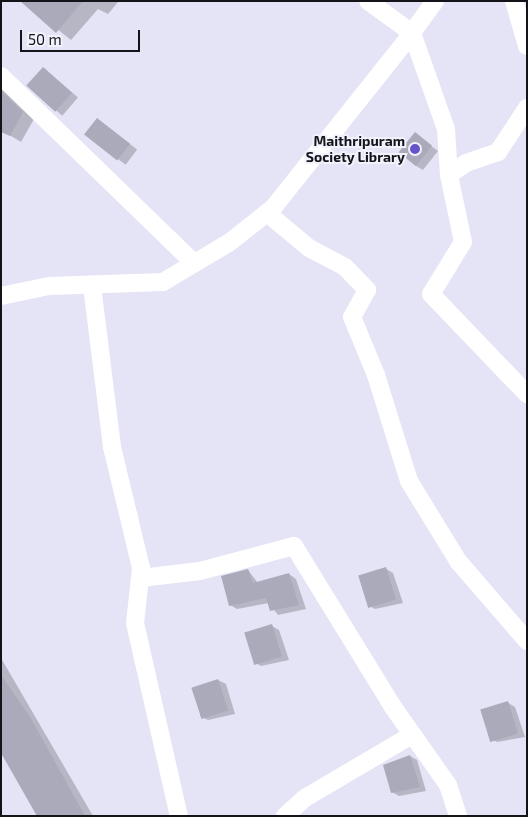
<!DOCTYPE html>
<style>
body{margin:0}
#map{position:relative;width:528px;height:817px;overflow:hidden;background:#e4e4f6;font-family:"Exo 2",sans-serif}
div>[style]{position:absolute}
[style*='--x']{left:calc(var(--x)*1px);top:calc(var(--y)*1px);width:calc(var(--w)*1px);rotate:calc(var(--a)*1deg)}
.shadow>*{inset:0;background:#0003;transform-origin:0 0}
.building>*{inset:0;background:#aab;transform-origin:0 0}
.minor>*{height:18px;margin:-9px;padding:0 9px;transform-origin:9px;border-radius:9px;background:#fff}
.dots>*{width:14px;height:14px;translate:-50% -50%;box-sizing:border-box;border:2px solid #f2f2fd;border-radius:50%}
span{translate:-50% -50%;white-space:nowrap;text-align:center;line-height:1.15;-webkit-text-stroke:4px #f2f2fd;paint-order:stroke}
.poi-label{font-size:14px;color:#131319;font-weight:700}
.right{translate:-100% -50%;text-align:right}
.frame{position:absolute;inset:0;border:2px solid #131319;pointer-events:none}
.scale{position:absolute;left:20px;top:30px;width:120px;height:22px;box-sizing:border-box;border:2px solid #131319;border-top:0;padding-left:6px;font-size:15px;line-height:18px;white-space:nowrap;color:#131319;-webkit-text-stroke:4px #f2f2fd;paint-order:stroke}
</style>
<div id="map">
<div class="shadow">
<i style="clip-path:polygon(22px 1px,119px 1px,108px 14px,98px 9px,71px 40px)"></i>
<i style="left:44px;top:68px;width:45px;height:24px;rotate:41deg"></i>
<i style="clip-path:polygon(1px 85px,34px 119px,21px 142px,1px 130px)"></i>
<i style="left:98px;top:120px;width:49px;height:19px;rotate:37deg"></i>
<i style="clip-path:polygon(415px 134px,438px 151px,423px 170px,416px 166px)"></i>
<i style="clip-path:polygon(386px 569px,393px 573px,403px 603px,375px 609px,368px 605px)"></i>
<i style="clip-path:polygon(248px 570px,258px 583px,289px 574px,296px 579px,306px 609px,278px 615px,269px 603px,237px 609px,230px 605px)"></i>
<i style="clip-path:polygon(272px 626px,279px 630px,289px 660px,261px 666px,254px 662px)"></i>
<i style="clip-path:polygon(1px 658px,93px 816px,37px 816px,1px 751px)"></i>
<i style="clip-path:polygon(218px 680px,226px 684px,235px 714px,208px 720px,200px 716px)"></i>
<i style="clip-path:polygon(507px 702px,515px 707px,525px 737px,497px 742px,490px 738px)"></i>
<i style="clip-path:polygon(410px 756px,417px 760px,426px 791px,399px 796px,392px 792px)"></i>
</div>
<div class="building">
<i style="clip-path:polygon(20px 1px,83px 1px,56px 33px)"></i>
<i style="left:43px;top:67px;width:39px;height:25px;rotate:42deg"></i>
<i style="clip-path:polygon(1px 91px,23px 112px,10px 136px,1px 132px)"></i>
<i style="left:97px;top:118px;width:42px;height:21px;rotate:38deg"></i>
<i style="left:415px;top:132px;width:22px;height:26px;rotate:39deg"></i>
<i style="left:386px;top:567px;width:34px;height:29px;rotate:73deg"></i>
<i style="clip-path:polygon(248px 569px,253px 583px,289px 573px,299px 605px,270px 611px,266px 598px,229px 606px,221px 576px)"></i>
<i style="left:272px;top:624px;width:34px;height:29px;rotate:73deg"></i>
<i style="clip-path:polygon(1px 675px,30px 717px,85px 816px,37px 816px,1px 753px)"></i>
<i style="left:218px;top:679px;width:33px;height:28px;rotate:72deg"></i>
<i style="left:508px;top:701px;width:34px;height:29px;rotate:73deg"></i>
<i style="clip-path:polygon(410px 755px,420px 787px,391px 793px,383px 765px)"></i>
</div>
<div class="minor">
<i style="--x:435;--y:1;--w:39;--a:126"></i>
<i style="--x:412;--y:33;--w:102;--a:70.5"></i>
<i style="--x:446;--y:129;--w:46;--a:86.3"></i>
<i style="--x:449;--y:175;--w:68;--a:78.2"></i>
<i style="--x:463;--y:242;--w:61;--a:121.6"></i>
<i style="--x:431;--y:294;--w:139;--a:46.2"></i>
<i style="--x:514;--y:1;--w:47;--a:73.9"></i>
<i style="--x:1;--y:76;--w:269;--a:44.1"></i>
<i style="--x:449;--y:175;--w:21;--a:-35"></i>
<i style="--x:466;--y:163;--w:34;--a:-19"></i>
<i style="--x:498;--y:152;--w:53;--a:-56.6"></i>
<i style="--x:267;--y:213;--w:55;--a:39.8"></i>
<i style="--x:309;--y:248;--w:41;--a:27.8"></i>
<i style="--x:345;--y:267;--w:32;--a:46"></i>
<i style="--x:367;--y:290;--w:31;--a:119"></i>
<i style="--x:352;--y:317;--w:63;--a:67.5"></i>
<i style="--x:376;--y:375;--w:111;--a:72.7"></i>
<i style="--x:409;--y:481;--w:94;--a:58.5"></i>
<i style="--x:458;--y:561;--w:106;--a:49.2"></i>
<i style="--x:92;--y:286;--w:162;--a:82.9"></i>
<i style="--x:112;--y:447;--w:124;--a:76.5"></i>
<i style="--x:141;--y:568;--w:55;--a:96.2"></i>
<i style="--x:135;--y:623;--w:198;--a:77.2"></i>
<i style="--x:1;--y:296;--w:49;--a:-11.8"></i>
<i style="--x:49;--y:286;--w:114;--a:-2"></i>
<i style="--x:163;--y:282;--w:78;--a:-30.8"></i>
<i style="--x:230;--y:242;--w:55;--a:-38.3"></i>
<i style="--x:273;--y:208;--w:223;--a:-51.5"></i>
<i style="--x:412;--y:33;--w:54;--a:-144"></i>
<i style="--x:141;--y:578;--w:59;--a:-6.8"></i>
<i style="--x:200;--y:571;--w:97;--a:-14.9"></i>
<i style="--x:294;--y:546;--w:189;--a:58.4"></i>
<i style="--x:393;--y:707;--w:95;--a:54.8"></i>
<i style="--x:448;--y:785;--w:33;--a:72"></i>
<i style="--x:285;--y:816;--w:27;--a:-42"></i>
<i style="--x:305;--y:798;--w:124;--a:-30.5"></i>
</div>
<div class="dots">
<i style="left:415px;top:149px;background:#6652cb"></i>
</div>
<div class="poi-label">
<span class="right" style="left:405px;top:149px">Maithripuram<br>Society Library</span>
</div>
<div class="frame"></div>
<div class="scale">50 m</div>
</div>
